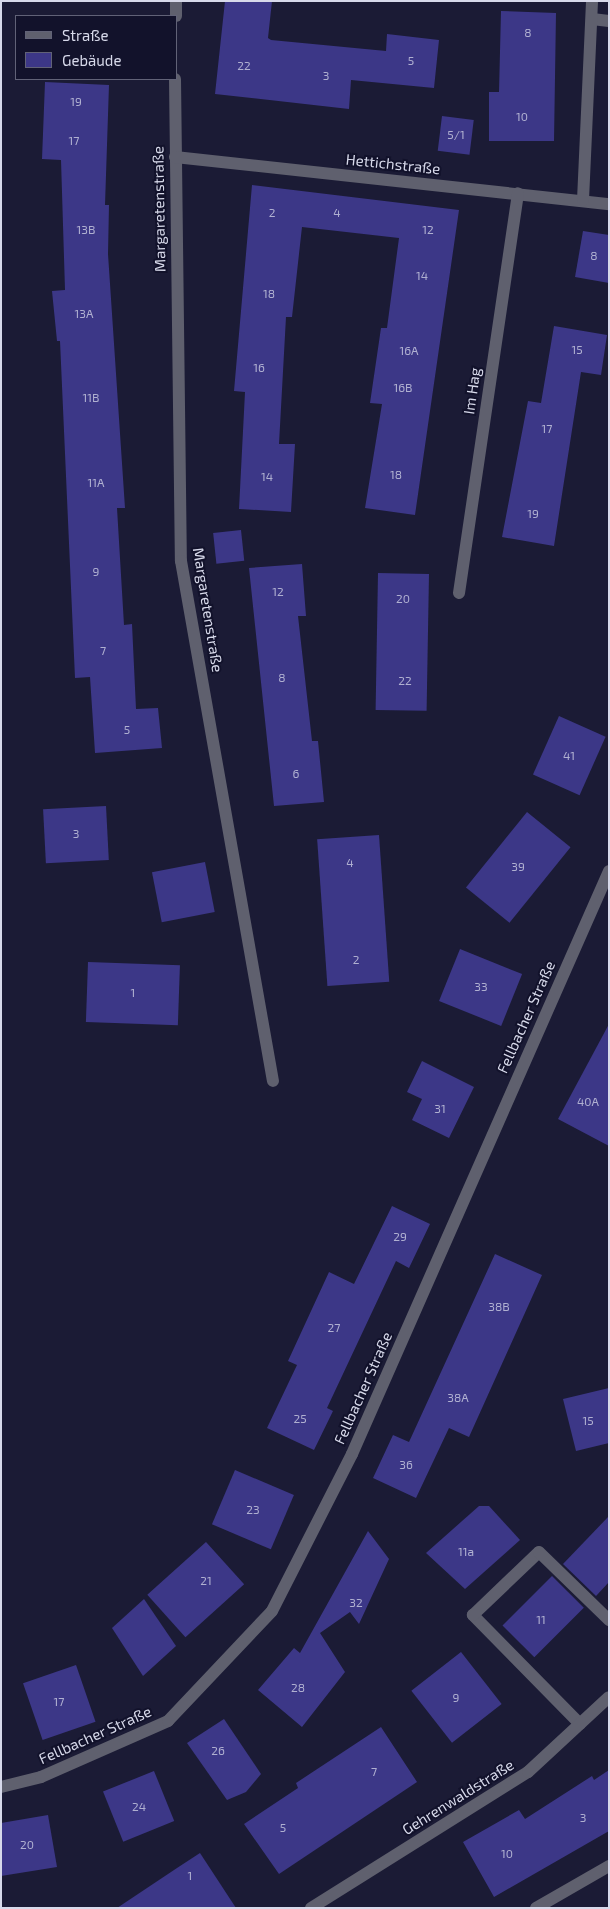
<!DOCTYPE html>
<meta charset="utf-8">
<style>
body{margin:0}
#map{position:relative;width:610px;height:1909px;overflow:hidden;background:#1b1b35;font-family:"Exo 2",sans-serif}
div>[style]{position:absolute}
[style*='--x']{left:calc(var(--x)*1px);top:calc(var(--y)*1px);width:calc(var(--w)*1px);rotate:calc(var(--a)*1deg)}
.building>*{inset:0;background:#3c3787;transform-origin:0 0}
.minor>*{height:12px;margin:-6px;padding:0 6px;transform-origin:6px;border-radius:6px;background:#5f606e}
span{translate:-50% -50%;white-space:nowrap;text-align:center;line-height:1.15;-webkit-text-stroke:4px #12122b;paint-order:stroke}
.number-label{font-size:12px;color:#b0b0d1}
.number-label span{-webkit-text-stroke-width:0}
.street-label{font-size:15px;color:#d7d9ea}
.frame{position:absolute;inset:0;border:2px solid #d7d9ea;pointer-events:none}
.legend{position:absolute;left:15px;top:15px;width:162px;height:65px;box-sizing:border-box;background:#12122b;border:1px solid #616277;margin:0;padding:6px 9px;list-style:none;font-size:15px;color:#d7d9ea}
.legend li{display:flex;align-items:center;gap:10px;height:25px}
.legend b{width:25px;border:1px solid #616277}
</style>
<div id="map">
<div class="building">
<i style="clip-path:polygon(225px 1px,272px 1px,268px 38px,271px 40px,386px 51px,387px 34px,439px 40px,434px 88px,351px 80px,349px 109px,215px 94px)"></i>
<i style="clip-path:polygon(501px 11px,556px 13px,554px 141px,489px 141px,489px 92px,499px 92px)"></i>
<i style="clip-path:polygon(45px 82px,109px 85px,105px 205px,109px 205px,108px 254px,125px 508px,117px 508px,124px 625px,132px 624px,136px 709px,158px 708px,162px 748px,95px 753px,90px 677px,75px 678px,60px 341px,57px 341px,52px 291px,65px 290px,61px 160px,42px 159px)"></i>
<i style="left:442px;top:116px;width:32px;height:35px;rotate:7deg"></i>
<i style="clip-path:polygon(252px 185px,459px 210px,415px 515px,365px 508px,382px 404px,370px 403px,381px 328px,387px 328px,399px 238px,302px 227px,292px 317px,286px 317px,279px 444px,295px 444px,291px 512px,239px 509px,245px 392px,234px 391px)"></i>
<i style="clip-path:polygon(583px 231px,609px 235px,609px 283px,575px 277px)"></i>
<i style="clip-path:polygon(554px 326px,607px 335px,601px 375px,581px 372px,554px 546px,502px 537px,528px 401px,541px 403px)"></i>
<i style="left:241px;top:530px;width:31px;height:28px;rotate:84deg"></i>
<i style="clip-path:polygon(302px 564px,306px 616px,298px 616px,312px 741px,318px 741px,324px 802px,274px 806px,249px 568px)"></i>
<i style="left:378px;top:573px;width:51px;height:137px;rotate:1deg"></i>
<i style="left:559px;top:716px;width:51px;height:64px;rotate:24deg"></i>
<i style="left:106px;top:806px;width:54px;height:63px;rotate:87deg"></i>
<i style="left:527px;top:812px;width:56px;height:97px;rotate:39deg"></i>
<i style="left:379px;top:835px;width:147px;height:62px;rotate:86deg"></i>
<i style="left:205px;top:862px;width:51px;height:54px;rotate:79deg"></i>
<i style="left:460px;top:949px;width:67px;height:56px;rotate:22deg"></i>
<i style="left:88px;top:962px;width:92px;height:60px;rotate:2deg"></i>
<i style="clip-path:polygon(609px 1024px,609px 1146px,558px 1119px)"></i>
<i style="clip-path:polygon(422px 1061px,474px 1087px,449px 1138px,412px 1120px,422px 1099px,407px 1092px)"></i>
<i style="clip-path:polygon(392px 1206px,430px 1224px,409px 1268px,396px 1261px,327px 1408px,333px 1411px,314px 1450px,267px 1428px,297px 1365px,288px 1361px,329px 1272px,354px 1284px)"></i>
<i style="clip-path:polygon(495px 1254px,542px 1275px,469px 1437px,449px 1428px,416px 1498px,373px 1478px,393px 1435px,409px 1442px)"></i>
<i style="clip-path:polygon(609px 1388px,609px 1443px,576px 1451px,563px 1399px)"></i>
<i style="left:235px;top:1470px;width:64px;height:59px;rotate:23deg"></i>
<i style="clip-path:polygon(479px 1506px,489px 1506px,520px 1540px,465px 1589px,426px 1553px)"></i>
<i style="clip-path:polygon(609px 1516px,609px 1582px,596px 1596px,563px 1564px)"></i>
<i style="clip-path:polygon(368px 1531px,389px 1559px,359px 1624px,350px 1612px,320px 1633px,345px 1672px,302px 1727px,258px 1690px,294px 1648px,300px 1653px)"></i>
<i style="left:206px;top:1542px;width:57px;height:79px;rotate:48deg"></i>
<i style="left:552px;top:1576px;width:45px;height:70px;rotate:45deg"></i>
<i style="clip-path:polygon(144px 1599px,176px 1646px,143px 1676px,112px 1628px)"></i>
<i style="left:461px;top:1652px;width:66px;height:63px;rotate:52deg"></i>
<i style="left:76px;top:1665px;width:60px;height:56px;rotate:71deg"></i>
<i style="clip-path:polygon(224px 1719px,261px 1774px,246px 1792px,227px 1800px,187px 1743px)"></i>
<i style="clip-path:polygon(381px 1727px,417px 1782px,279px 1874px,244px 1824px,298px 1788px,296px 1783px)"></i>
<i style="clip-path:polygon(609px 1770px,609px 1831px,494px 1897px,463px 1842px,519px 1810px,525px 1819px,592px 1776px,594px 1780px)"></i>
<i style="left:154px;top:1771px;width:54px;height:55px;rotate:68deg"></i>
<i style="clip-path:polygon(48px 1815px,57px 1867px,1px 1876px,1px 1823px)"></i>
<i style="clip-path:polygon(200px 1853px,236px 1908px,117px 1908px,177px 1868px)"></i>
</div>
<div class="minor">
<i style="--x:176;--y:16;--w:15;--a:-90"></i>
<i style="--x:592;--y:19;--w:17;--a:7"></i>
<i style="--x:175;--y:79;--w:482;--a:89.3"></i>
<i style="--x:181;--y:561;--w:528;--a:79.97"></i>
<i style="--x:175;--y:157;--w:437;--a:6.2"></i>
<i style="--x:583;--y:200;--w:199;--a:-87.4"></i>
<i style="--x:459;--y:593;--w:404;--a:-81.6"></i>
<i style="--x:580;--y:1724;--w:153;--a:-134.5"></i>
<i style="--x:473;--y:1615;--w:91;--a:-43.7"></i>
<i style="--x:539;--y:1552;--w:98;--a:44.2"></i>
<i style="--x:1;--y:1787;--w:41;--a:-14"></i>
<i style="--x:41;--y:1777;--w:139;--a:-23.8"></i>
<i style="--x:168;--y:1721;--w:151;--a:-46.6"></i>
<i style="--x:272;--y:1611;--w:176;--a:-63"></i>
<i style="--x:352;--y:1454;--w:637;--a:-66.21"></i>
<i style="--x:311;--y:1908;--w:256;--a:-32.1"></i>
<i style="--x:528;--y:1772;--w:110;--a:-42.8"></i>
<i style="--x:536;--y:1908;--w:84;--a:-29.9"></i>
</div>
<div class="number-label">
<span style="left:528px;top:33px">8</span>
<span style="left:411px;top:61px">5</span>
<span style="left:244px;top:66px">22</span>
<span style="left:326px;top:76px">3</span>
<span style="left:76px;top:102px">19</span>
<span style="left:522px;top:117px">10</span>
<span style="left:456px;top:135px">5/1</span>
<span style="left:74px;top:141px">17</span>
<span style="left:272px;top:213px">2</span>
<span style="left:337px;top:213px">4</span>
<span style="left:86px;top:230px">13B</span>
<span style="left:428px;top:230px">12</span>
<span style="left:594px;top:256px">8</span>
<span style="left:422px;top:276px">14</span>
<span style="left:269px;top:294px">18</span>
<span style="left:84px;top:314px">13A</span>
<span style="left:577px;top:350px">15</span>
<span style="left:409px;top:351px">16A</span>
<span style="left:259px;top:368px">16</span>
<span style="left:403px;top:388px">16B</span>
<span style="left:91px;top:398px">11B</span>
<span style="left:547px;top:429px">17</span>
<span style="left:396px;top:475px">18</span>
<span style="left:267px;top:477px">14</span>
<span style="left:96px;top:483px">11A</span>
<span style="left:533px;top:514px">19</span>
<span style="left:96px;top:572px">9</span>
<span style="left:278px;top:592px">12</span>
<span style="left:403px;top:599px">20</span>
<span style="left:103px;top:651px">7</span>
<span style="left:282px;top:678px">8</span>
<span style="left:405px;top:681px">22</span>
<span style="left:127px;top:730px">5</span>
<span style="left:569px;top:756px">41</span>
<span style="left:296px;top:774px">6</span>
<span style="left:76px;top:834px">3</span>
<span style="left:350px;top:863px">4</span>
<span style="left:518px;top:867px">39</span>
<span style="left:356px;top:960px">2</span>
<span style="left:481px;top:987px">33</span>
<span style="left:133px;top:993px">1</span>
<span style="left:588px;top:1102px">40A</span>
<span style="left:440px;top:1109px">31</span>
<span style="left:400px;top:1237px">29</span>
<span style="left:499px;top:1307px">38B</span>
<span style="left:334px;top:1328px">27</span>
<span style="left:458px;top:1398px">38A</span>
<span style="left:300px;top:1419px">25</span>
<span style="left:588px;top:1421px">15</span>
<span style="left:406px;top:1465px">36</span>
<span style="left:253px;top:1510px">23</span>
<span style="left:466px;top:1552px">11a</span>
<span style="left:206px;top:1581px">21</span>
<span style="left:356px;top:1603px">32</span>
<span style="left:541px;top:1620px">11</span>
<span style="left:298px;top:1688px">28</span>
<span style="left:456px;top:1698px">9</span>
<span style="left:59px;top:1702px">17</span>
<span style="left:218px;top:1751px">26</span>
<span style="left:374px;top:1772px">7</span>
<span style="left:139px;top:1807px">24</span>
<span style="left:583px;top:1818px">3</span>
<span style="left:283px;top:1828px">5</span>
<span style="left:27px;top:1845px">20</span>
<span style="left:507px;top:1854px">10</span>
<span style="left:190px;top:1876px">1</span>
</div>
<div class="street-label">
<span style="left:393px;top:164px;rotate:6deg">Hettichstraße</span>
<span style="left:159px;top:209px;rotate:-91deg">Margaretenstraße</span>
<span style="left:472px;top:391px;rotate:-82deg">Im Hag</span>
<span style="left:208px;top:610px;rotate:81deg">Margaretenstraße</span>
<span style="left:526px;top:1017px;rotate:-66deg">Fellbacher Straße</span>
<span style="left:363px;top:1388px;rotate:-66deg">Fellbacher Straße</span>
<span style="left:95px;top:1735px;rotate:-24deg">Fellbacher Straße</span>
<span style="left:458px;top:1797px;rotate:-32deg">Gehrenwaldstraße</span>
</div>
<div class="frame"></div>
<ul class="legend">
<li><b style="height:6px;background:#5f606e"></b>Straße</li>
<li><b style="height:14px;background:#3c3787"></b>Gebäude</li>
</ul>
</div>
